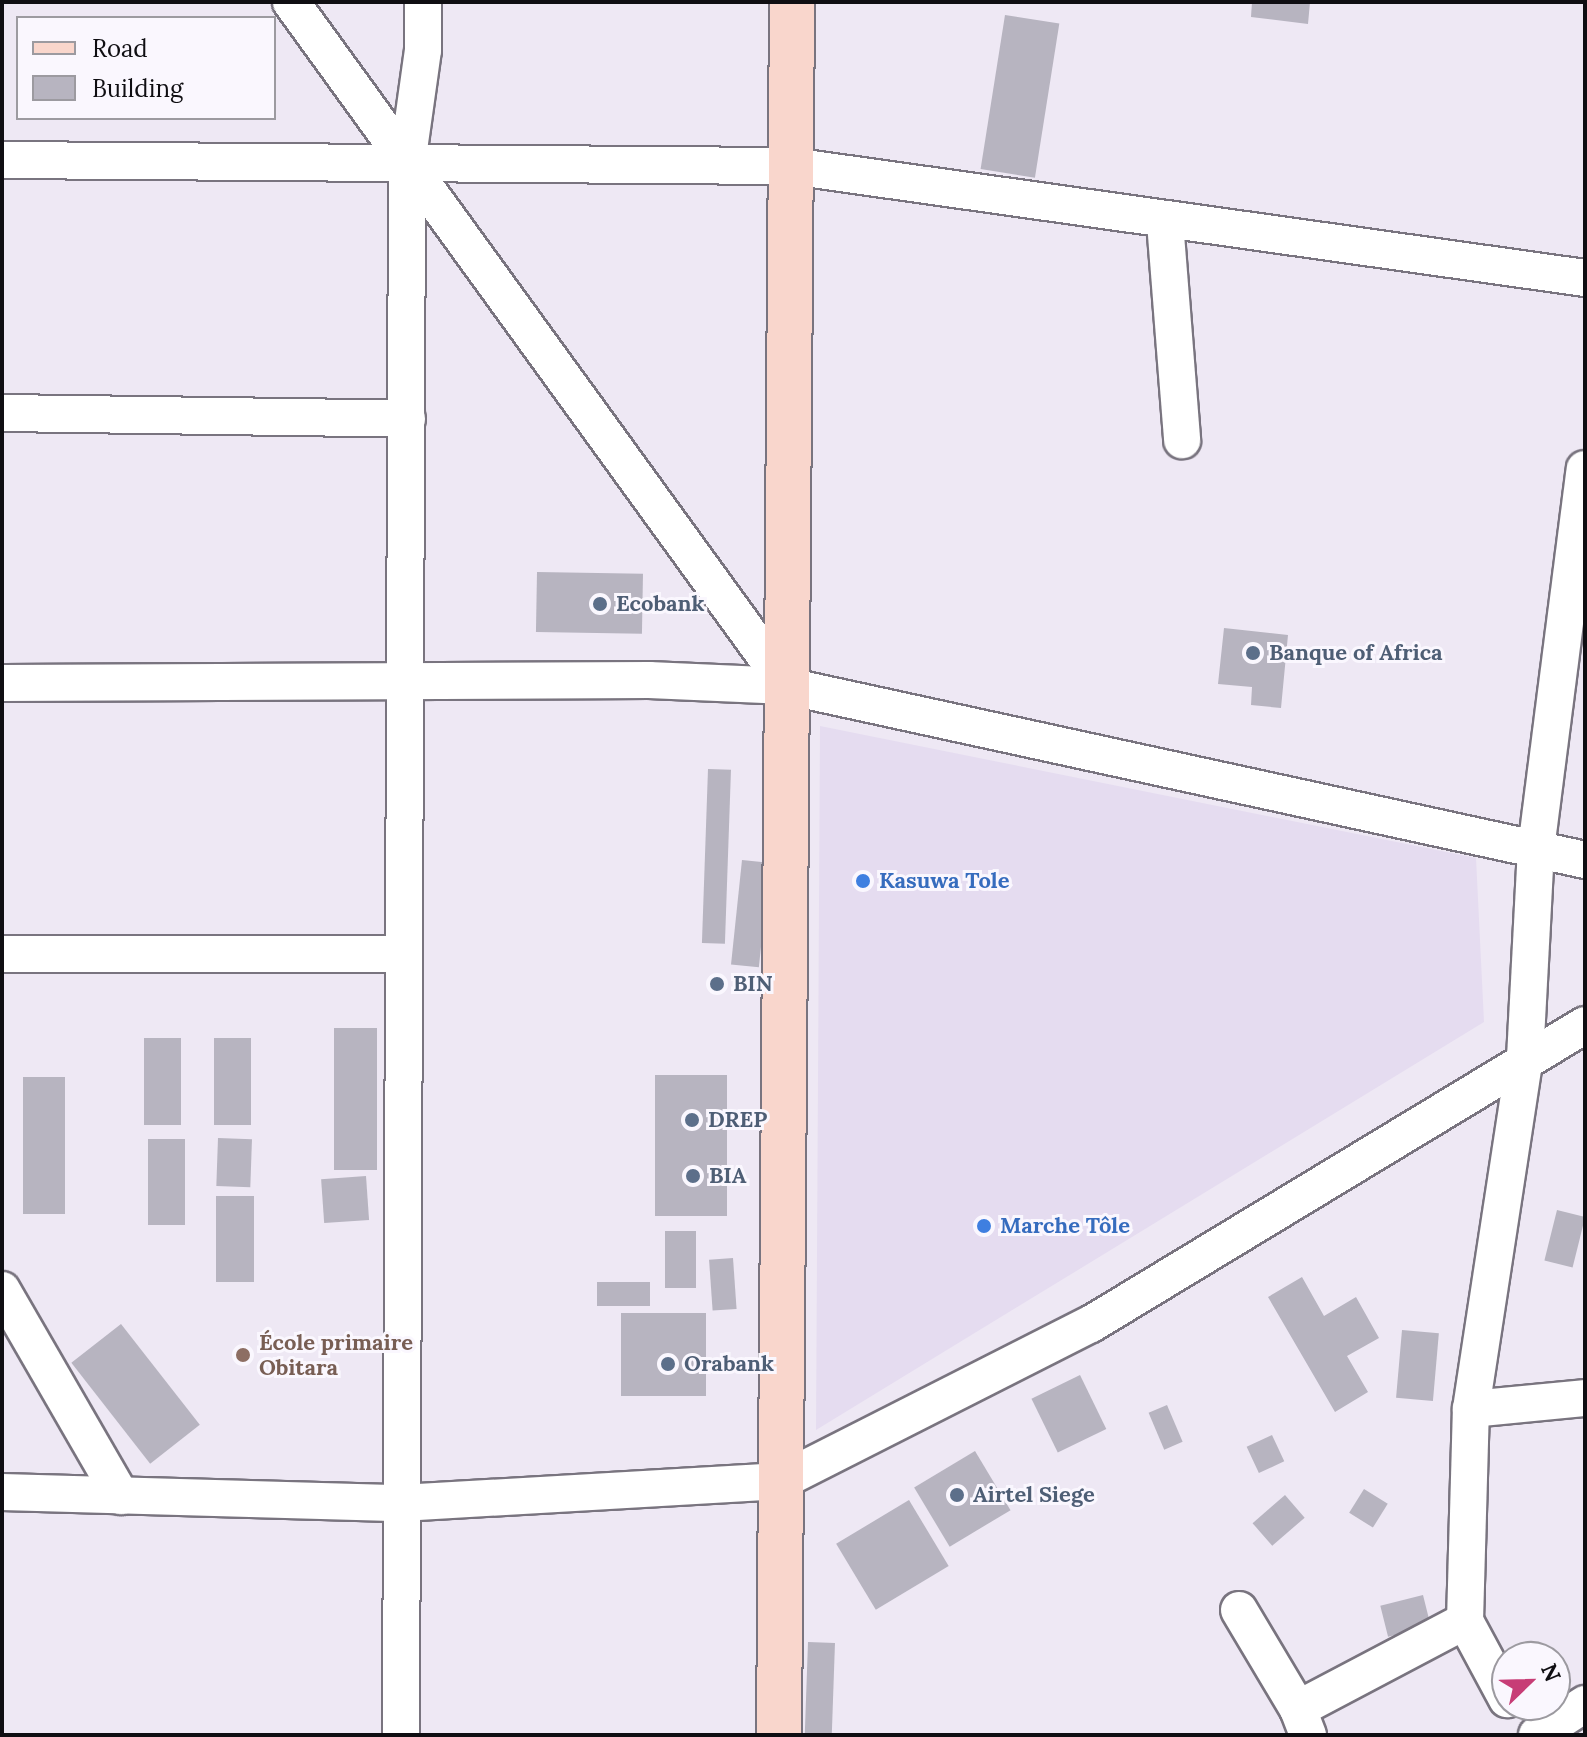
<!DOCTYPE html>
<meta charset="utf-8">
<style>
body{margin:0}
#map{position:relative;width:1587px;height:1737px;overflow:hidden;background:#eee8f4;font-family:Lora,serif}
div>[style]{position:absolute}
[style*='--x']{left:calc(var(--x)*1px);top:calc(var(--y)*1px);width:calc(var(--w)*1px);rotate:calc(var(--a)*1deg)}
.built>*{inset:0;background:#e5dcf0}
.building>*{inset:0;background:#b7b4c0;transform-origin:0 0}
.roads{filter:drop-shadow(2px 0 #79747f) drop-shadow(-2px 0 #79747f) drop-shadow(0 2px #79747f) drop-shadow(0 -2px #79747f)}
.minor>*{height:36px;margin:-18px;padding:0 18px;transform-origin:18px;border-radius:18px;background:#fff}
.major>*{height:44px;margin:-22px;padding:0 22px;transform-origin:22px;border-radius:22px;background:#f9d6cc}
.dots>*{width:22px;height:22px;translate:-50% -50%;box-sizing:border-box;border:4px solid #faf7fe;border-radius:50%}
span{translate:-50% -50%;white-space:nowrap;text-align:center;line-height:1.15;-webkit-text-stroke:6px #faf7fe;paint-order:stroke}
.service-label{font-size:22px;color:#4e5e75;font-weight:700}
.left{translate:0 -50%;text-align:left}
.shop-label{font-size:22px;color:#366cbe;font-weight:700}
.education-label{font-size:22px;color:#785e54;font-weight:700}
.frame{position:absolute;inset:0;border:4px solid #0f0e12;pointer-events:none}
.legend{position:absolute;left:16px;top:16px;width:260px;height:104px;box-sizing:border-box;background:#faf7fe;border:2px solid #9c9aa0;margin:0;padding:10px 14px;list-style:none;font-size:24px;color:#0f0e12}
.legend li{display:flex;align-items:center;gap:16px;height:40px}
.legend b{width:40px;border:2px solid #9c9aa0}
.north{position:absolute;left:1491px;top:1641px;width:80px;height:80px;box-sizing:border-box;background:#faf7fe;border:2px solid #9c9aa0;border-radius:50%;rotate:67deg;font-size:22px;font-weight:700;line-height:32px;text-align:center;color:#0f0e12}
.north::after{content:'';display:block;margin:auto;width:28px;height:36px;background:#c73d76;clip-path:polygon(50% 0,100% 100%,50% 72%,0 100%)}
</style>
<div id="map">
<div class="built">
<i style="clip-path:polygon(820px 726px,1476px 858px,1484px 1022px,816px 1430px)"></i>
</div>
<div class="building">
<i style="clip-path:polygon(1252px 2px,1310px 2px,1308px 24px,1251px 17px)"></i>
<i style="left:1005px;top:15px;width:55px;height:156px;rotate:9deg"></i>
<i style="left:537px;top:572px;width:106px;height:60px;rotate:1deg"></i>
<i style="clip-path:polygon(1224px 628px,1288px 635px,1281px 708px,1251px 705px,1252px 687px,1218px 684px)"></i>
<i style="left:708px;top:769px;width:23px;height:174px;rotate:2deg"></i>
<i style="left:742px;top:860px;width:28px;height:105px;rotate:6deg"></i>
<i style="left:334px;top:1028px;width:43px;height:142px"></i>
<i style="left:144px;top:1038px;width:37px;height:87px"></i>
<i style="left:214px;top:1038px;width:37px;height:87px"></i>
<i style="left:655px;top:1075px;width:72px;height:141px"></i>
<i style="left:23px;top:1077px;width:42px;height:137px"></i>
<i style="left:218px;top:1138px;width:34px;height:48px;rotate:2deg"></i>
<i style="left:148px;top:1139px;width:37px;height:86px"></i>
<i style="left:366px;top:1176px;width:44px;height:45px;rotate:86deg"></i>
<i style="left:216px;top:1196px;width:38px;height:86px"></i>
<i style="left:1557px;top:1210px;width:29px;height:52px;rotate:14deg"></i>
<i style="left:665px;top:1231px;width:31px;height:57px"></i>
<i style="left:733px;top:1258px;width:51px;height:24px;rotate:86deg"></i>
<i style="clip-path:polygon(1302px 1277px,1324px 1316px,1356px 1297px,1379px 1338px,1347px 1356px,1368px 1392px,1335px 1412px,1268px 1297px)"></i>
<i style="left:597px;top:1282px;width:53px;height:24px"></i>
<i style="left:621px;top:1313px;width:85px;height:83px"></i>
<i style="left:121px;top:1324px;width:128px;height:63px;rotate:52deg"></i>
<i style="left:1402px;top:1330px;width:37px;height:68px;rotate:5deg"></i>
<i style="left:1080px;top:1375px;width:60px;height:54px;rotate:64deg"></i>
<i style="left:1167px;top:1405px;width:40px;height:20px;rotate:67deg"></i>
<i style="left:1272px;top:1435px;width:29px;height:28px;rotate:65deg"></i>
<i style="left:975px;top:1451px;width:69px;height:71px;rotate:59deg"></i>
<i style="left:1364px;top:1489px;width:28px;height:28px;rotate:32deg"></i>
<i style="left:1285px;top:1495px;width:30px;height:43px;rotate:49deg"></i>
<i style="left:909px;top:1500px;width:77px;height:85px;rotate:59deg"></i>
<i style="left:1423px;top:1595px;width:32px;height:44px;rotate:76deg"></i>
<i style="left:808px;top:1642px;width:27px;height:93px;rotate:2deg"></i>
</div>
<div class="roads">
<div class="minor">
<i style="--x:291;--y:2;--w:845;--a:54.05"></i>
<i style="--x:2;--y:160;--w:789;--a:0.44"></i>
<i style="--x:791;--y:166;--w:802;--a:8.03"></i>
<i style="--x:1165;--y:222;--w:219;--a:85.5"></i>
<i style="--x:2;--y:413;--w:405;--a:0.8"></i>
<i style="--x:2;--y:683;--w:647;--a:-0.27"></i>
<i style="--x:649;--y:680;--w:138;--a:2.5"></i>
<i style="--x:787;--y:686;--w:817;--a:12.3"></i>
<i style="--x:2;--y:954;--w:402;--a:0"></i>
<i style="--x:2;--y:1290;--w:238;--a:60"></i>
<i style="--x:1471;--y:1409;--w:115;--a:-5.5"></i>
<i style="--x:2;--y:1492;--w:399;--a:1.6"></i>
<i style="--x:401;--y:1503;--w:381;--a:-3.3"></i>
<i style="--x:781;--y:1481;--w:347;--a:-26.9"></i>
<i style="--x:1091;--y:1324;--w:577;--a:-31.18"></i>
<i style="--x:1239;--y:1610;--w:115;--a:59.2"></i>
<i style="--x:1465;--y:1621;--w:89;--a:61.7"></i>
<i style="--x:401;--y:1735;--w:1571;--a:-89.78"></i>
<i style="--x:407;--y:164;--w:115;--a:-82"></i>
<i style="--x:423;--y:50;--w:48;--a:-90"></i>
<i style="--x:1308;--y:1735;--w:28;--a:-111"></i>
<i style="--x:1298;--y:1709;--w:189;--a:-27.8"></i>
<i style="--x:1465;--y:1621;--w:212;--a:-88.4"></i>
<i style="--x:1471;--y:1409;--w:355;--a:-81.3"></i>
<i style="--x:1525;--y:1058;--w:209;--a:-87"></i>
<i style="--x:1536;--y:849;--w:383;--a:-82.7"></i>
<i style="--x:1537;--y:1735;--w:57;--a:-32.9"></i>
</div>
<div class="major">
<i style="--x:779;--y:1735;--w:1733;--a:-89.57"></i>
</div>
</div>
<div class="dots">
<i style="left:600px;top:604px;background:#5c6f8a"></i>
<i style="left:1253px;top:653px;background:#5c6f8a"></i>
<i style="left:863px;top:881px;background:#3f7fe0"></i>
<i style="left:717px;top:984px;background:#5c6f8a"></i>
<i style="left:692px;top:1120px;background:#5c6f8a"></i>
<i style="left:693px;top:1176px;background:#5c6f8a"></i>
<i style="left:984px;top:1226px;background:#3f7fe0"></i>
<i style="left:243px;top:1355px;background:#8d6e63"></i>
<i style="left:668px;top:1364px;background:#5c6f8a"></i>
<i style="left:957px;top:1495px;background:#5c6f8a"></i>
</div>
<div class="service-label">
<span class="left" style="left:616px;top:604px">Ecobank</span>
<span class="left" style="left:1269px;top:653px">Banque of Africa</span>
<span class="left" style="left:733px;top:984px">BIN</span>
<span class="left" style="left:708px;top:1120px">DREP</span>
<span class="left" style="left:709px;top:1176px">BIA</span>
<span class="left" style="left:684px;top:1364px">Orabank</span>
<span class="left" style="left:973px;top:1495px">Airtel Siege</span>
</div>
<div class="shop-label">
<span class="left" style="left:879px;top:881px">Kasuwa Tole</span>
<span class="left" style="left:1000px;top:1226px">Marche Tôle</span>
</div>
<div class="education-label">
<span class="left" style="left:259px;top:1355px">École primaire<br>Obitara</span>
</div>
<div class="frame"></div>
<ul class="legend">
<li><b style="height:10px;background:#f9d6cc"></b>Road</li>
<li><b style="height:22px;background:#b7b4c0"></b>Building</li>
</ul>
<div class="north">N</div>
</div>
